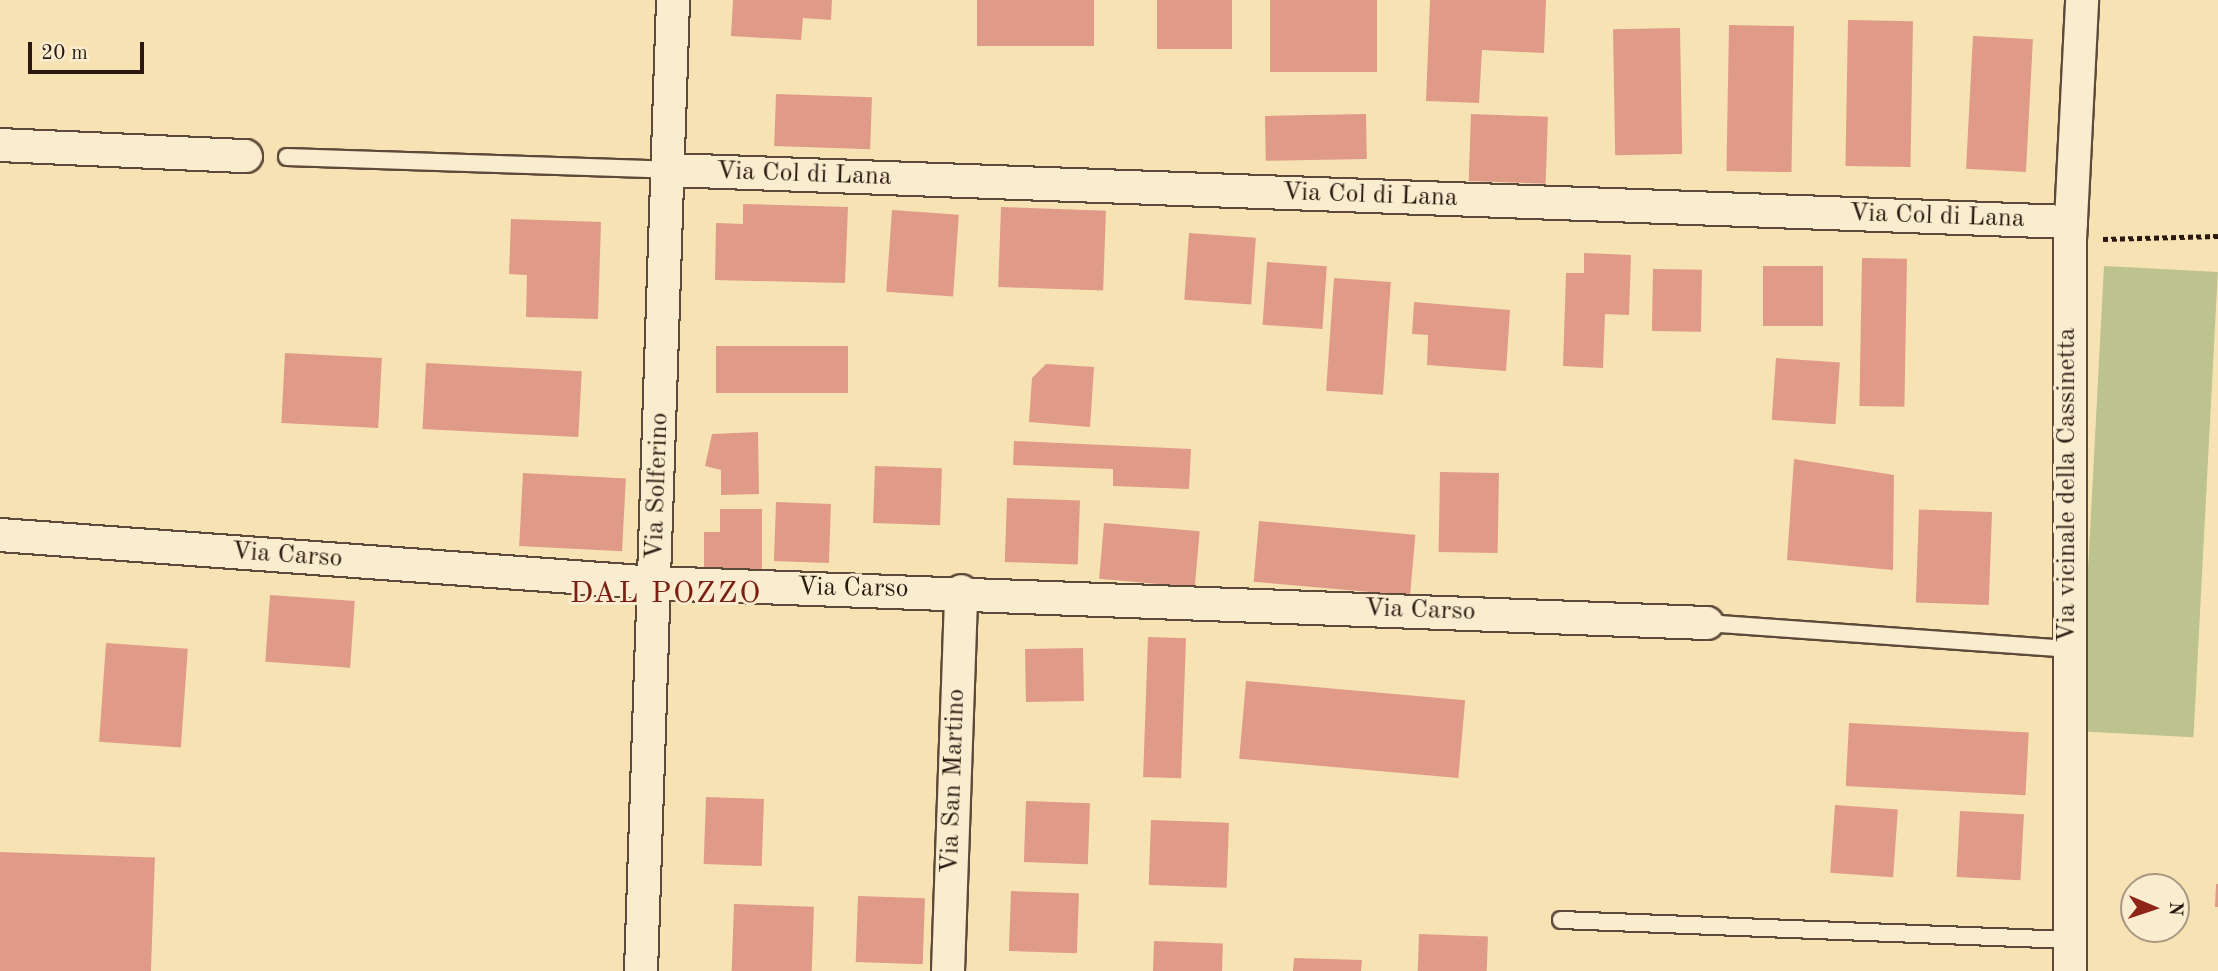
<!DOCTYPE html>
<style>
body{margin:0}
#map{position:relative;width:2218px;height:971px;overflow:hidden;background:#f7e2b4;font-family:"Old Standard TT",serif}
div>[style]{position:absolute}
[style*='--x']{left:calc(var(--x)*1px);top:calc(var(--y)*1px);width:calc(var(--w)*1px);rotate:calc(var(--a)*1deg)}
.green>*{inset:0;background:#bcc38e;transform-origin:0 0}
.building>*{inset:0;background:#df9b88;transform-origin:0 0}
.path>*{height:4.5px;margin-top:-2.25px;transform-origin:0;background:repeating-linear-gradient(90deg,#2b1811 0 5px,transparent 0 8.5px)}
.roads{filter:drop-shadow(2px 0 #5e4a3a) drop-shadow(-2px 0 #5e4a3a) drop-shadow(0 2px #5e4a3a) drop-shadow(0 -2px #5e4a3a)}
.service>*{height:16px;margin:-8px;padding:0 8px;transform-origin:8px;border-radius:8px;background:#faecce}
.minor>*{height:32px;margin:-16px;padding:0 16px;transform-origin:16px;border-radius:16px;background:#faecce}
span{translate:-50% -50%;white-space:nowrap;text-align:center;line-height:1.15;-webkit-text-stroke:6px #faecce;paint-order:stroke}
.street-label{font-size:26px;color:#2b1811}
.quarter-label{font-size:30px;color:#7a1f14;letter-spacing:2px}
.north{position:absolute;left:2120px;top:873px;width:70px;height:70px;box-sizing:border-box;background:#faecce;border:2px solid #a79782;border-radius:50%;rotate:92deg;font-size:19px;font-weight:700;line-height:28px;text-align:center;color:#2b1811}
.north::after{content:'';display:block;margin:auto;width:24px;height:32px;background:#8f2418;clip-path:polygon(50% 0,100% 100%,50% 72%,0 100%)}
.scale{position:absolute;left:28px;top:42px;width:116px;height:32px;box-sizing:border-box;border:4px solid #2b1811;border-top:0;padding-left:9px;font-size:21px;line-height:24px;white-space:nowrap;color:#2b1811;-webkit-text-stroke:5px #faecce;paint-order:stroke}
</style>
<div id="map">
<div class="green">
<i style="left:2104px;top:266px;width:114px;height:466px;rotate:3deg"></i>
</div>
<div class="building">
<i style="clip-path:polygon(733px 0,832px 0,831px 20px,803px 18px,801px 40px,731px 36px)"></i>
<i style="left:977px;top:0;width:117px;height:46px"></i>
<i style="left:1157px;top:0;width:75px;height:49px"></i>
<i style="left:1270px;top:0;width:107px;height:72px"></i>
<i style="clip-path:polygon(1430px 0,1546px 0,1544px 53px,1482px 50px,1479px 103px,1426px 101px)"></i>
<i style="left:1848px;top:20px;width:65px;height:146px;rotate:1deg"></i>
<i style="left:1729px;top:25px;width:65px;height:146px;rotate:1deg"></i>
<i style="left:1680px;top:28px;width:126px;height:67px;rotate:89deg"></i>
<i style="left:1973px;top:36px;width:60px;height:133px;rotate:3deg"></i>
<i style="left:776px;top:94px;width:96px;height:52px;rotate:2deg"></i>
<i style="left:1366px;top:114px;width:45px;height:101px;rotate:89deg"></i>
<i style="left:1471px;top:114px;width:77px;height:67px;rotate:2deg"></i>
<i style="clip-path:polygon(743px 204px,848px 207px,845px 283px,715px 280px,716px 223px,743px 224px)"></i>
<i style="left:1001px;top:207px;width:105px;height:80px;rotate:2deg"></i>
<i style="left:892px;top:210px;width:67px;height:82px;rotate:4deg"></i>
<i style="clip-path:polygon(511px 219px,601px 222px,598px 319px,526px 317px,527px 275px,509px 274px)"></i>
<i style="left:1189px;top:233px;width:67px;height:67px;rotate:4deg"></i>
<i style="clip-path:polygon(1584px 253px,1631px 255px,1629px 315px,1605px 314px,1603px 368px,1563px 366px,1566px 273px,1584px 273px)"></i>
<i style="left:1862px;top:258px;width:45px;height:148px;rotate:1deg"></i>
<i style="left:1267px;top:262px;width:60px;height:63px;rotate:4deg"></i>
<i style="left:1763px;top:266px;width:60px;height:60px"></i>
<i style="left:1653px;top:269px;width:49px;height:62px;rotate:1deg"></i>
<i style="left:1334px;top:278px;width:57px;height:113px;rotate:4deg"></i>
<i style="clip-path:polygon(1414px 302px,1510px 310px,1506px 371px,1427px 365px,1428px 335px,1412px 334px)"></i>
<i style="left:716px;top:346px;width:132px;height:47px"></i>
<i style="left:285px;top:353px;width:97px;height:70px;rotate:3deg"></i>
<i style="left:1776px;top:358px;width:64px;height:62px;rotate:4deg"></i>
<i style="left:426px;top:363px;width:156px;height:66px;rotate:3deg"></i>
<i style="clip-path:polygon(1046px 364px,1094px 367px,1090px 427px,1029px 422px,1032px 378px)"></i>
<i style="clip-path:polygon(758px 432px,759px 494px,721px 495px,721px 470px,705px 466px,712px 434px)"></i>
<i style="clip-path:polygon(1014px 441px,1191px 449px,1189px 489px,1113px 486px,1113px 469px,1013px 465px)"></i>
<i style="clip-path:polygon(1794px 459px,1894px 475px,1893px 570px,1787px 560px)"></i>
<i style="left:875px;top:466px;width:67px;height:57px;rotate:2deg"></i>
<i style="left:1440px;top:472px;width:59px;height:80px;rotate:1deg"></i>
<i style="left:523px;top:473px;width:103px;height:73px;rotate:3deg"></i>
<i style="left:1007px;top:498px;width:73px;height:64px;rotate:2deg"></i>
<i style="left:776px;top:502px;width:55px;height:59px;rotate:2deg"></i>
<i style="clip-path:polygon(720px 509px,762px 509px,762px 570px,704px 569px,704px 532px,720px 532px)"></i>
<i style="left:1992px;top:512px;width:93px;height:73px;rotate:92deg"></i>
<i style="left:1259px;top:521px;width:157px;height:61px;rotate:5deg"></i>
<i style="left:1104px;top:523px;width:96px;height:56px;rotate:5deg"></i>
<i style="left:270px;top:595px;width:85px;height:67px;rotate:4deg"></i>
<i style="left:1148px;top:637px;width:38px;height:140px;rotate:2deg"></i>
<i style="left:106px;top:643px;width:82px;height:99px;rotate:4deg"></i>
<i style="left:1083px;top:648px;width:53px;height:58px;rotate:89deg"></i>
<i style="left:1246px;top:681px;width:220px;height:78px;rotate:5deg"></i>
<i style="left:1849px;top:723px;width:180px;height:63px;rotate:3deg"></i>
<i style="left:706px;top:797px;width:58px;height:67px;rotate:2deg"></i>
<i style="left:1026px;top:801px;width:64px;height:61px;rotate:2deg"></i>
<i style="left:1835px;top:805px;width:63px;height:68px;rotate:4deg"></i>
<i style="left:1960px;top:811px;width:64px;height:66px;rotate:3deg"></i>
<i style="left:1151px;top:820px;width:78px;height:65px;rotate:2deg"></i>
<i style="left:0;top:852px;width:155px;height:119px;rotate:2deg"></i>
<i style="clip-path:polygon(2216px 884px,2218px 884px,2218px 907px,2215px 907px)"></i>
<i style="left:1011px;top:891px;width:68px;height:60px;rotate:2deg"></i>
<i style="left:858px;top:896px;width:67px;height:66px;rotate:2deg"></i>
<i style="left:734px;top:904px;width:80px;height:67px;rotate:2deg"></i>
<i style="left:1419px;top:934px;width:69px;height:37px;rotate:2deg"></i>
<i style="left:1154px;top:941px;width:69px;height:30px;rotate:2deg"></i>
<i style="clip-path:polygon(1294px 958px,1362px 960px,1361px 971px,1293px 971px)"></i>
</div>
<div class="path">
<i style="--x:2103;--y:239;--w:115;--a:-1.5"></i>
</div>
<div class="roads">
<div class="service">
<i style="--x:287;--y:157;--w:383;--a:1.9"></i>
<i style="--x:1707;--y:623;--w:361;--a:4.1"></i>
<i style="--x:1561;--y:920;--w:509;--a:2.25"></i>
</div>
<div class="minor">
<i style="--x:0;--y:145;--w:246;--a:2.6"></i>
<i style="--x:670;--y:170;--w:1402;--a:2.13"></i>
<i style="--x:0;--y:535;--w:657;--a:4.19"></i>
<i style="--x:655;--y:583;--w:1053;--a:2.18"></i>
<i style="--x:641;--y:971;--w:972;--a:-88.11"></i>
<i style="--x:948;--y:971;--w:380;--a:-88"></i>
<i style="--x:2070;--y:971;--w:731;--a:-90"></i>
<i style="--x:2070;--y:240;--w:240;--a:-87.1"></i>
</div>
</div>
<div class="street-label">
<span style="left:804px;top:175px;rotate:2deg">Via Col di Lana</span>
<span style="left:1370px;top:196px;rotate:2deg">Via Col di Lana</span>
<span style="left:1937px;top:217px;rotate:2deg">Via Col di Lana</span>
<span style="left:2068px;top:485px;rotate:-90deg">Via vicinale della Cassinetta</span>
<span style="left:658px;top:486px;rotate:-88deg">Via Solferino</span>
<span style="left:287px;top:556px;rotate:4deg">Via Carso</span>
<span style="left:853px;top:589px;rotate:1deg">Via Carso</span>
<span style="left:1420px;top:611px;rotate:2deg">Via Carso</span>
<span style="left:954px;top:781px;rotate:-88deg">Via San Martino</span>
</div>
<div class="quarter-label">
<span style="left:666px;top:594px">DAL POZZO</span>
</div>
<div class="north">N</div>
<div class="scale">20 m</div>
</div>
